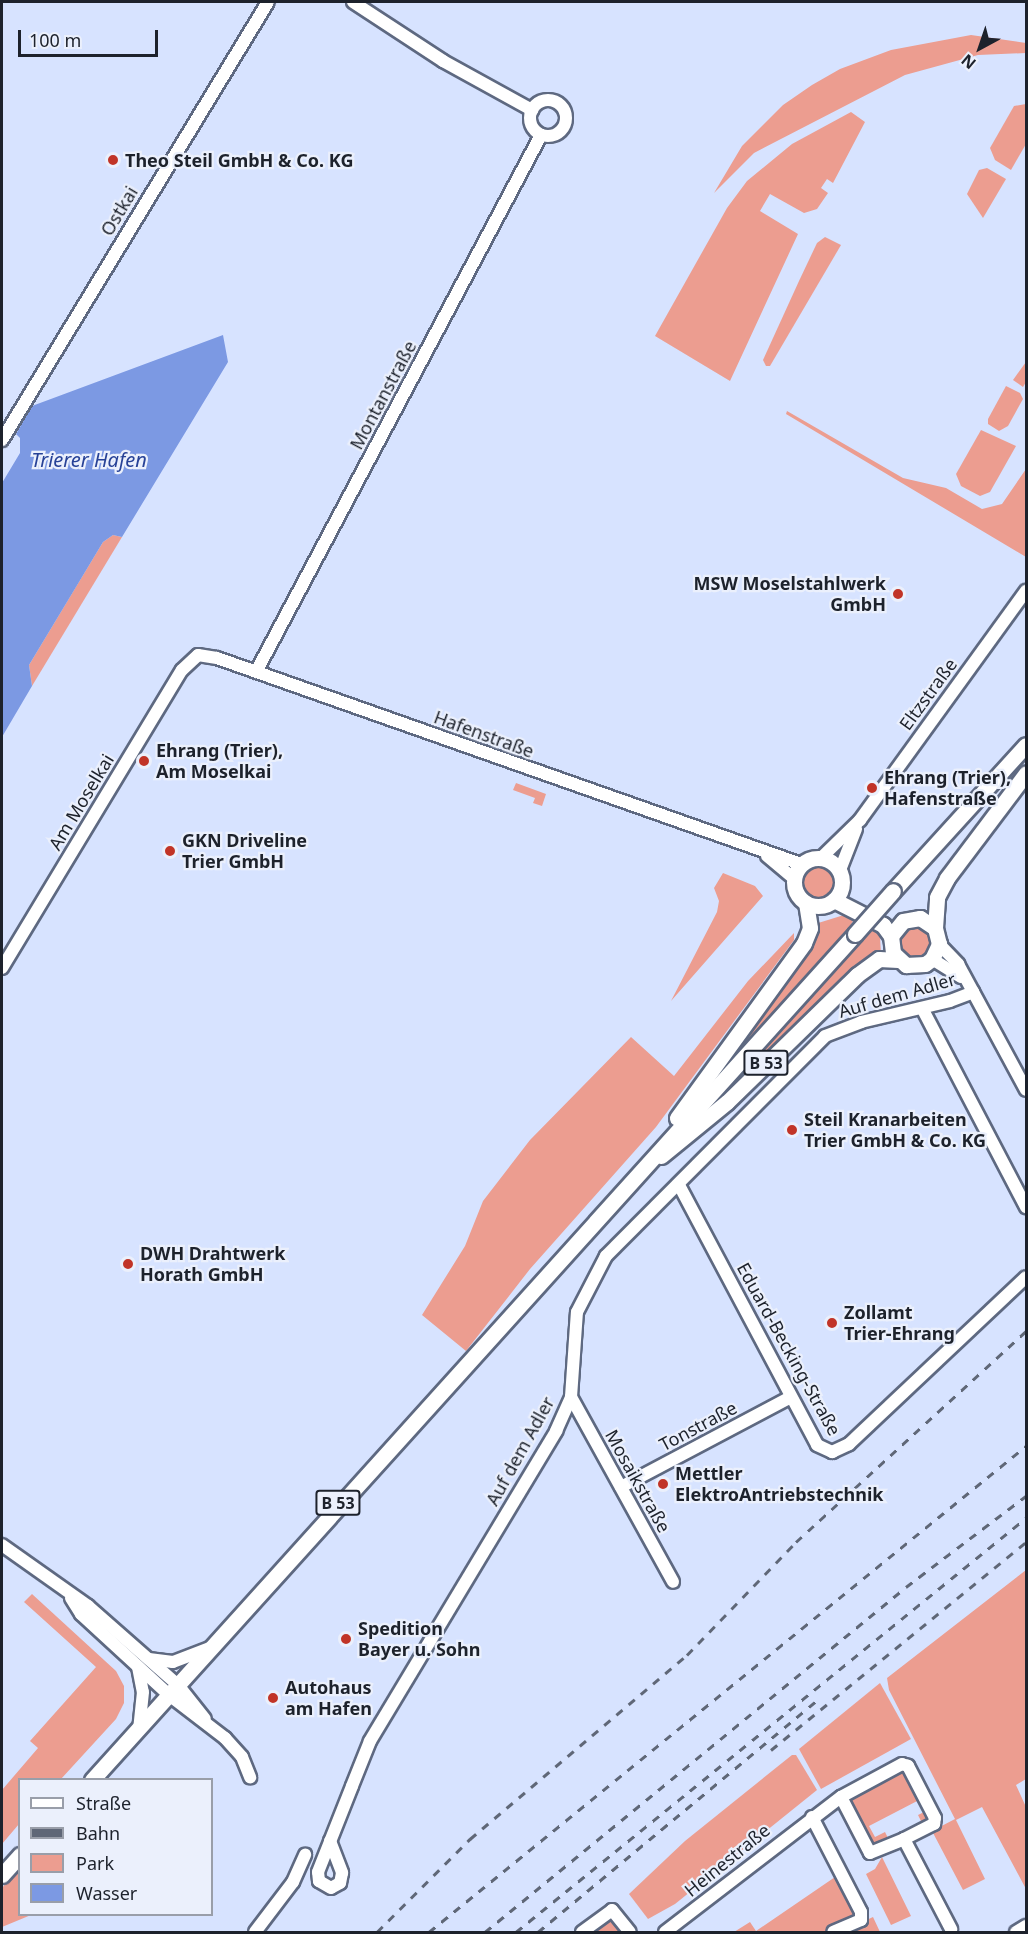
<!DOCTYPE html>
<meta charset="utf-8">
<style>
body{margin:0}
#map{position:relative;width:1028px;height:1934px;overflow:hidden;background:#d7e3ff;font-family:"Noto Sans",sans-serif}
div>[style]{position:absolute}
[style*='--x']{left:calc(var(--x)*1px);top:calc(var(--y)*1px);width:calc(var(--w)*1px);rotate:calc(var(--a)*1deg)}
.green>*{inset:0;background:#ec9d90}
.round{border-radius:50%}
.water>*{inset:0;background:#7c99e3}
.roads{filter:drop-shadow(2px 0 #5e6981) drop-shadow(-2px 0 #5e6981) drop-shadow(0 2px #5e6981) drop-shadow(0 -2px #5e6981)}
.minor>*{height:12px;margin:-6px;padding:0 6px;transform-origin:6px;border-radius:6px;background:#fff}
.minor>.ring{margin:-6px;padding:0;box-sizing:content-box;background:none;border:12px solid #fff;border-radius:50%}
.major>*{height:15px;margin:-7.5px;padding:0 7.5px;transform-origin:7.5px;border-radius:7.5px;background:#fff}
.major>.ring{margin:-7.5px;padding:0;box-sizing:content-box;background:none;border:15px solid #fff;border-radius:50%}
.rail>*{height:3px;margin-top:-1.5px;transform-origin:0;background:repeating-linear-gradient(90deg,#5f6777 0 8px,transparent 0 16px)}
.bridges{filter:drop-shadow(2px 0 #5e6981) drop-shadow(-2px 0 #5e6981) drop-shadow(0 2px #5e6981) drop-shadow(0 -2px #5e6981)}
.major-bridge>*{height:15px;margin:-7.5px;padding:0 7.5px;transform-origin:7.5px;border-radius:7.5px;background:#fff}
.dots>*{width:16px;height:16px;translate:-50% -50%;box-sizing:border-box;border:3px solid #ebf0fc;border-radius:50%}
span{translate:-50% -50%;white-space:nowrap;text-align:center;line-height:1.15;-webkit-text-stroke:4.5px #ebf0fc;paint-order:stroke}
.shield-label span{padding:2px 4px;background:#ebf0fc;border:2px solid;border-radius:4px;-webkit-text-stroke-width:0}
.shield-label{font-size:16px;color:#1d222c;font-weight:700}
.poi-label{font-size:18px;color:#1d222c;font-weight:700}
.left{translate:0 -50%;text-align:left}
.right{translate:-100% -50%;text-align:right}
.street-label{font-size:18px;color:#1d222c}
.water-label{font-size:20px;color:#274297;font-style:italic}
.frame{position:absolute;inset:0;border:3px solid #1d222c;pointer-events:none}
.legend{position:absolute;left:18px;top:1778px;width:195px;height:138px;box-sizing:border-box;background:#ebf0fc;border:2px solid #999ea9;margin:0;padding:8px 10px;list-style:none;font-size:18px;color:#1d222c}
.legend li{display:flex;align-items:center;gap:12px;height:30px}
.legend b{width:30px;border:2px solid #999ea9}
.north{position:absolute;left:950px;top:18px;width:60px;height:60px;-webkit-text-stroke:4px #ebf0fc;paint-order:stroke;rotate:220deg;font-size:16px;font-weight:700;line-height:24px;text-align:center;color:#1d222c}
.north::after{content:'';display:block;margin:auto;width:21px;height:27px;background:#1d222c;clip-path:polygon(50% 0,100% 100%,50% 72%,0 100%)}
.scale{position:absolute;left:18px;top:30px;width:140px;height:27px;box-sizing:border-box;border:3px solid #1d222c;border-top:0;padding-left:8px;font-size:18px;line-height:21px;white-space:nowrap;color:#1d222c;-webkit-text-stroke:4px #ebf0fc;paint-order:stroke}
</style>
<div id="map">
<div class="green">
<i style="clip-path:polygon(971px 35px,1026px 43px,1026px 53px,978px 55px,905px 75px,754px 153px,714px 193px,742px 146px,783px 105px,812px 85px,840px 69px,891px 50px)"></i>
<i style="clip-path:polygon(1026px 104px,1026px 144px,1011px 170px,995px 160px,990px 148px,1014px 106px)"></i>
<i style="clip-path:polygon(851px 112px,865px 122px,833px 183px,827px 179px,821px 188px,828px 193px,817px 209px,804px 213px,770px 194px,760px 211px,798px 234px,730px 381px,655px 336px,727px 208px,747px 181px,792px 144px)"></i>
<i style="clip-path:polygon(987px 168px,1006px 179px,983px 218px,967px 194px,979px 170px)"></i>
<i style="clip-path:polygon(825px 237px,841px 245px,770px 366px,766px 366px,763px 360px,799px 281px,817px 243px)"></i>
<i style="clip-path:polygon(1026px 362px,1026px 382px,1023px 387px,1013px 380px)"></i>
<i style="clip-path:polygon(1006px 386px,1020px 393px,1023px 399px,1008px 426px,999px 431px,988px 424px,988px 419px)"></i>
<i style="clip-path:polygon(787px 411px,903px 478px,946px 488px,982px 509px,1002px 504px,1026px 469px,1026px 557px,786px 414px)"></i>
<i style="clip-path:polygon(981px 430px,1016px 446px,990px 492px,980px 496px,961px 486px,956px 474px)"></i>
<i style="clip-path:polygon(113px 535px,122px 537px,32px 686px,29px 665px,103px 542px)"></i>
<i style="clip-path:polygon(516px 783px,546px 794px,542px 806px,533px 803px,535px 798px,513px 790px)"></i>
<i class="round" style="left:801px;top:864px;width:36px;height:36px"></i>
<i style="clip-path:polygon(723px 873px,755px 886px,763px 896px,671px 1001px,717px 912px,719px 901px,714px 888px)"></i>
<i style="clip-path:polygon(844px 915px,854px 919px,847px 932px,693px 1103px,815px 924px)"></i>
<i style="clip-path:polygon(918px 923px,933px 936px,930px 952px,922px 958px,906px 957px,897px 945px,900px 930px)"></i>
<i style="clip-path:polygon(873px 929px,880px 937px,881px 955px,690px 1125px)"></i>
<i style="clip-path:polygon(794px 933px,794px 940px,656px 1127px,530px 1269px,466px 1351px,422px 1315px,465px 1246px,483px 1201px,530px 1140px,631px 1037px,674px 1076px,748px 981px)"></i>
<i style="clip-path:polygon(1026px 1570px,1026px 1779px,1016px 1785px,1026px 1807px,1026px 1889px,982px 1807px,956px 1820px,985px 1879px,963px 1890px,932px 1831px,955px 1819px,889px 1690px,887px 1678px)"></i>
<i style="clip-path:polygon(32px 1594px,116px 1671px,124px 1686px,124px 1703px,116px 1719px,61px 1779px,20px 1780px,19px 1824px,2px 1844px,2px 1790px,38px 1748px,30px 1741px,96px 1667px,24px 1602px)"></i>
<i style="clip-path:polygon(880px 1683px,911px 1739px,821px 1789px,799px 1749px)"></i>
<i style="clip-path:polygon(792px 1755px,796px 1755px,817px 1790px,675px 1904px,648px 1919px,629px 1894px,685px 1841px)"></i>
<i style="clip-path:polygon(904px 1768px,931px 1815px,931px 1822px,923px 1825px,918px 1815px,928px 1810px,921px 1799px,869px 1826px,875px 1837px,885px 1832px,890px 1842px,875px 1849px,849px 1798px)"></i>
<i style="clip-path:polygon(882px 1857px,911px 1916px,891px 1925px,866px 1874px,875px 1869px)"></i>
<i style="clip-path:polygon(19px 1868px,20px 1914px,31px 1915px,2px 1927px,2px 1888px)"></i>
<i style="clip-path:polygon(838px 1875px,855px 1919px,824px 1932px,734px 1932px,750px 1922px,756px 1931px)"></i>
<i style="clip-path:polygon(607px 1917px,625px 1932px,587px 1932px)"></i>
<i style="clip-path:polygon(873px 1917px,880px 1932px,853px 1932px,860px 1929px,858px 1924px)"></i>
</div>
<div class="water">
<i style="clip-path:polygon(223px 335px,228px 362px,122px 537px,113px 535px,103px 542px,76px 587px,29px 665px,32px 686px,2px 737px,2px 483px,20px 453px,20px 438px,16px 434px,32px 406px)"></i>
</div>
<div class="roads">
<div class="minor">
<i style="--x:353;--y:2;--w:108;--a:33.2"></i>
<i style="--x:443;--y:61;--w:102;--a:28.8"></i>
<i class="ring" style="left:530px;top:100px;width:24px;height:24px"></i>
<i style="--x:2;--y:440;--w:512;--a:-58.73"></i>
<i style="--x:256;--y:672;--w:608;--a:-62.04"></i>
<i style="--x:767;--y:856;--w:35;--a:40"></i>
<i style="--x:822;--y:857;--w:53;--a:-44.2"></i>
<i style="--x:860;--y:820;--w:283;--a:-54.1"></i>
<i style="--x:840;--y:870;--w:44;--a:-68.7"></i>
<i style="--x:939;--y:944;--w:28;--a:46"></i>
<i style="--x:958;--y:964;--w:143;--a:61.6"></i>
<i style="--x:932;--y:959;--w:34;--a:32"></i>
<i style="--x:2;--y:968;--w:348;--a:-58.9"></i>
<i style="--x:182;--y:670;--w:22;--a:-43"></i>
<i style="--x:198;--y:655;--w:19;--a:9"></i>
<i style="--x:217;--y:658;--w:619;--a:19.43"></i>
<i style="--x:922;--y:1008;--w:225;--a:62.4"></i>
<i style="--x:679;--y:1185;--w:294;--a:62"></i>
<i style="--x:817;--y:1445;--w:17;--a:25"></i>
<i style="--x:832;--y:1452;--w:19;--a:-25"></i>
<i style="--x:849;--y:1444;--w:243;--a:-43.3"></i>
<i style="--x:571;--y:1397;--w:211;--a:61.1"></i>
<i style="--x:621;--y:1487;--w:192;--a:-27.9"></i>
<i style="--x:2;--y:1545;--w:105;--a:35.3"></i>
<i style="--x:88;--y:1606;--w:120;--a:41.3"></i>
<i style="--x:178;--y:1685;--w:43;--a:51.5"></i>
<i style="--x:71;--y:1598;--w:19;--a:58"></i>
<i style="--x:81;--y:1614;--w:120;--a:42.6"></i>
<i style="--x:169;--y:1695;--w:71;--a:37.5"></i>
<i style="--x:225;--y:1738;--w:25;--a:48"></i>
<i style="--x:242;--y:1757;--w:22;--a:68"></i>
<i style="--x:149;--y:1659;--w:24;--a:7"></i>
<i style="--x:173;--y:1662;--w:39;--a:-21"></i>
<i style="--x:138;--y:1667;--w:25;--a:79"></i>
<i style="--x:143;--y:1692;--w:36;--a:96"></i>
<i style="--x:812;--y:1817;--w:107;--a:62.7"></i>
<i style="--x:861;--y:1912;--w:8;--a:90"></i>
<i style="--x:861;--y:1920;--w:30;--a:157"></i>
<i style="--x:904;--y:1839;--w:34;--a:-27"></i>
<i style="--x:934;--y:1824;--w:6;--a:-81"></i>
<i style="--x:935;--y:1818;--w:59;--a:-117.4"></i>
<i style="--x:908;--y:1766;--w:6;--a:-162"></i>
<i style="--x:902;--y:1764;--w:69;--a:151.6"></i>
<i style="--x:841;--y:1797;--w:63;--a:62.6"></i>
<i style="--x:870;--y:1853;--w:37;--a:-22"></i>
<i style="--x:904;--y:1839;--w:102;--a:62.4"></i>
<i style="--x:330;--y:1841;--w:34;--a:69"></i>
<i style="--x:342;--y:1873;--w:10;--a:101"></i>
<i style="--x:340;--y:1883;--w:10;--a:151"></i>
<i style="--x:331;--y:1888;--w:14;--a:-150"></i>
<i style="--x:319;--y:1881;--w:9;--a:-96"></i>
<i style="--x:318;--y:1872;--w:92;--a:-68.4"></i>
<i style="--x:352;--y:1786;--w:48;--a:-68.2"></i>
<i style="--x:370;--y:1741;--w:362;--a:-59"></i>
<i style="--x:556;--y:1431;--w:37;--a:-66"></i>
<i style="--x:571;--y:1397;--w:85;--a:-86"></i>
<i style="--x:577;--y:1312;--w:63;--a:-62.6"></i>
<i style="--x:606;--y:1256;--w:310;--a:-45.1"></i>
<i style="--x:825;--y:1036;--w:39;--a:-21"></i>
<i style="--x:861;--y:1022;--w:91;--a:-13.3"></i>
<i style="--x:950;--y:1001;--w:25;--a:-21"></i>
<i style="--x:255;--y:1932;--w:63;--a:-52.8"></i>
<i style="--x:293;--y:1882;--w:30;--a:-66"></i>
<i style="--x:582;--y:1932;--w:37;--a:-36"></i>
<i style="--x:612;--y:1910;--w:28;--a:51"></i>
<i style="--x:665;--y:1932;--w:222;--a:-37.5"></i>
<i style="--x:1016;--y:1932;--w:12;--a:-31"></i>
</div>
<div class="major">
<i class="ring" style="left:794px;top:858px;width:33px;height:33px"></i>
<i style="--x:893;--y:891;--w:197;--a:-47.7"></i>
<i style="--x:834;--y:900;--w:55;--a:27"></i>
<i style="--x:883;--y:925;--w:14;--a:54"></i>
<i style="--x:891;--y:936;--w:17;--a:83"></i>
<i style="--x:893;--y:953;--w:18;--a:43"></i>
<i style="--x:906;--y:965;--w:19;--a:-3"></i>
<i style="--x:925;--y:964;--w:9;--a:-36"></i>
<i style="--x:932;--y:959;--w:17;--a:-65"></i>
<i style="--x:939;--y:944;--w:16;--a:-104"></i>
<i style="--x:935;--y:928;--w:18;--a:-146"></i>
<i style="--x:920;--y:918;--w:17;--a:170"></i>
<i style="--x:903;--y:921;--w:19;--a:129"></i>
<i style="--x:935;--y:928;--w:31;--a:-86"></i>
<i style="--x:937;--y:897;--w:21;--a:-62"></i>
<i style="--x:947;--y:878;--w:131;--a:-53"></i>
<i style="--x:677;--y:1118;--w:216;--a:-54"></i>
<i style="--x:804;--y:943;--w:16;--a:-68"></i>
<i style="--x:810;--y:928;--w:25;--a:-99"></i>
<i style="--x:661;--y:1156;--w:85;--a:-39.3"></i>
<i style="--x:727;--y:1102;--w:182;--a:-44.3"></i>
<i style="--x:857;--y:975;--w:27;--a:-36"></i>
<i style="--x:879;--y:959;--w:19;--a:3"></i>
<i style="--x:92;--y:1780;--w:1139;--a:-47.95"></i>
<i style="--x:2;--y:1875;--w:27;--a:-48"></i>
</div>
</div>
<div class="rail">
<i style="--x:771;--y:1750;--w:329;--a:-39.2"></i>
<i style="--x:377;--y:1932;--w:132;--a:-45"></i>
<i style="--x:470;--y:1839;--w:285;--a:-40.3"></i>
<i style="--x:687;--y:1655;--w:157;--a:-46"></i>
<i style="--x:796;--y:1542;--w:312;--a:-42.5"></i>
<i style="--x:429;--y:1932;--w:770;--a:-39.15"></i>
<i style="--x:485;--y:1932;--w:544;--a:-39.33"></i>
<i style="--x:906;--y:1587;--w:151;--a:-37.2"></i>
<i style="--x:516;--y:1932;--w:657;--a:-39.07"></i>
<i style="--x:538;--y:1932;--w:365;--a:-39.7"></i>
</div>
<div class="bridges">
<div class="major-bridge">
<i style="--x:855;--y:934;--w:57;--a:-48.5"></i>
</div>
</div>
<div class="dots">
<i style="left:113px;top:160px;background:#c13427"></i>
<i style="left:898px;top:594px;background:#c13427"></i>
<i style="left:144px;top:761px;background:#c13427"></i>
<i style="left:872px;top:788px;background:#c13427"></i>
<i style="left:170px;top:851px;background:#c13427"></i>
<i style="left:792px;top:1130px;background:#c13427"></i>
<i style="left:128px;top:1264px;background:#c13427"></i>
<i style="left:832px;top:1323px;background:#c13427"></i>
<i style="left:663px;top:1484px;background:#c13427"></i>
<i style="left:346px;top:1639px;background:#c13427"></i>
<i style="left:273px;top:1698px;background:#c13427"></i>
</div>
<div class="shield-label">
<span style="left:766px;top:1063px">B 53</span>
<span style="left:338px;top:1503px">B 53</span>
</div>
<div class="poi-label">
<span class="left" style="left:125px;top:160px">Theo Steil GmbH &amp; Co. KG</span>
<span class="right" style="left:886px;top:594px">MSW Moselstahlwerk<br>GmbH</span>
<span class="left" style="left:156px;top:761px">Ehrang (Trier),<br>Am Moselkai</span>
<span class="left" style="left:884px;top:788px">Ehrang (Trier),<br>Hafenstraße</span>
<span class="left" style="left:182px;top:851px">GKN Driveline<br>Trier GmbH</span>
<span class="left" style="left:804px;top:1130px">Steil Kranarbeiten<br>Trier GmbH &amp; Co. KG</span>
<span class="left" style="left:140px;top:1264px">DWH Drahtwerk<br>Horath GmbH</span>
<span class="left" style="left:844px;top:1323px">Zollamt<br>Trier-Ehrang</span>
<span class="left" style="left:675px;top:1484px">Mettler<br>ElektroAntriebstechnik</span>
<span class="left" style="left:358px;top:1639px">Spedition<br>Bayer u. Sohn</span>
<span class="left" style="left:285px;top:1698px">Autohaus<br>am Hafen</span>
</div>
<div class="street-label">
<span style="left:119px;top:211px;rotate:-59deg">Ostkai</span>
<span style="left:383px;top:395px;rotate:-62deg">Montanstraße</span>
<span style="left:928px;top:694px;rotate:-54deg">Eltzstraße</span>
<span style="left:484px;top:734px;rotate:20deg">Hafenstraße</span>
<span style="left:81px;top:802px;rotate:-59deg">Am Moselkai</span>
<span style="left:897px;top:995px;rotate:-16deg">Auf dem Adler</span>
<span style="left:789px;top:1349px;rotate:61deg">Eduard-Becking-Straße</span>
<span style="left:698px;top:1426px;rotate:-28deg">Tonstraße</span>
<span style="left:520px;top:1451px;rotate:-61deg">Auf dem Adler</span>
<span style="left:638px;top:1481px;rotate:61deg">Mosaikstraße</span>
<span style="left:727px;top:1860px;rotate:-39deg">Heinestraße</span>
</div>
<div class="water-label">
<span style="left:89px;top:459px">Trierer Hafen</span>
</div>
<div class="frame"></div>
<ul class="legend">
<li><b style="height:8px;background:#fff"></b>Straße</li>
<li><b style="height:8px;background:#5f6777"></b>Bahn</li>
<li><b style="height:16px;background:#ec9d90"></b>Park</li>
<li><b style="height:16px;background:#7c99e3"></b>Wasser</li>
</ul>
<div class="north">N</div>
<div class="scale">100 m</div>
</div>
